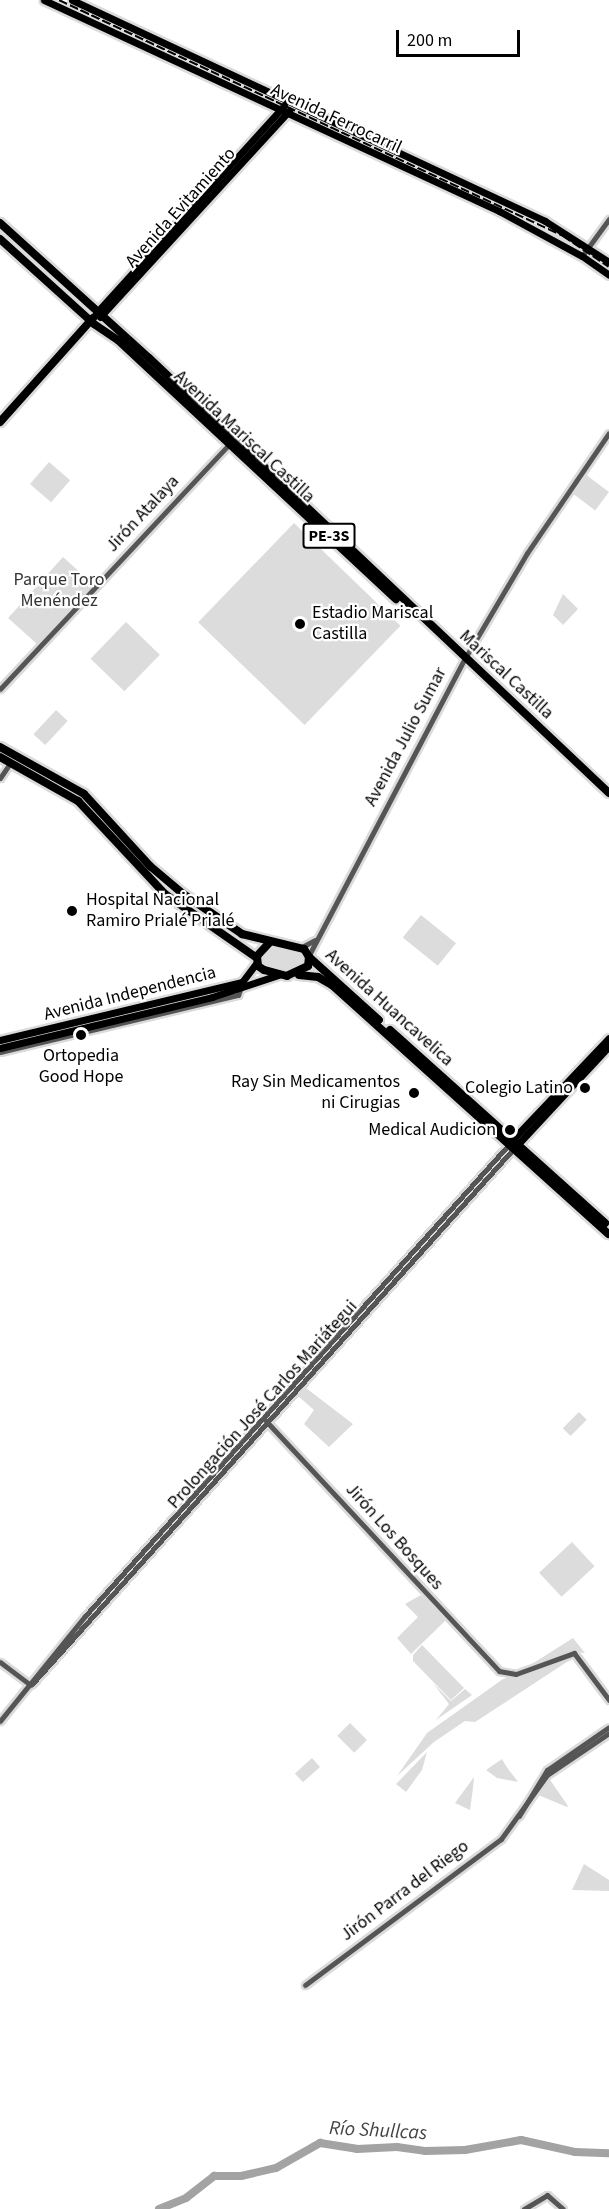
<!DOCTYPE html>
<meta charset="utf-8">
<style>
body{margin:0}
#map{position:relative;width:609px;height:2209px;overflow:hidden;background:#fff;font-family:"Source Sans 3",sans-serif}
div>[style]{position:absolute}
[style*='--x']{left:calc(var(--x)*1px);top:calc(var(--y)*1px);width:calc(var(--w)*1px);rotate:calc(var(--a)*1deg)}
.green>*{inset:0;background:#dcdcdc;transform-origin:0 0}
.river>*{height:8px;margin:-4px;padding:0 4px;transform-origin:4px;border-radius:4px;background:#a3a3a3}
.roads{filter:drop-shadow(2px 0 #dbdbdb) drop-shadow(-2px 0 #dbdbdb) drop-shadow(0 2px #dbdbdb) drop-shadow(0 -2px #dbdbdb)}
.minor>*{height:5px;margin:-2.5px;padding:0 2.5px;transform-origin:2.5px;border-radius:2.5px;background:#555}
.major>*{height:7px;margin:-3.5px;padding:0 3.5px;transform-origin:3.5px;border-radius:3.5px;background:#000}
.highway>*{height:8px;margin:-4px;padding:0 4px;transform-origin:4px;border-radius:4px;background:#000}
.rail>*{height:1.5px;margin-top:-0.75px;transform-origin:0;background:repeating-linear-gradient(90deg,#000 0 9px,transparent 0 12px)}
.dots>*{width:16px;height:16px;translate:-50% -50%;box-sizing:border-box;border:3px solid #fff;border-radius:50%}
span{translate:-50% -50%;white-space:nowrap;text-align:center;line-height:1.15;-webkit-text-stroke:4.5px #fff;paint-order:stroke}
.shield-label span{padding:2px 4px;background:#fff;border:2px solid;border-radius:4px;-webkit-text-stroke-width:0}
.shield-label{font-size:16px;color:#000;font-weight:700}
.street-label{font-size:18px;color:#000}
.park-label{font-size:18px;color:#333}
.poi-label{font-size:18px;color:#000}
.left{translate:0 -50%;text-align:left}
.right{translate:-100% -50%;text-align:right}
.water-label{font-size:20px;color:#444;font-style:italic}
.scale{position:absolute;left:396px;top:30px;width:124px;height:27px;box-sizing:border-box;border:3px solid #000;border-top:0;padding-left:8px;font-size:18px;line-height:21px;white-space:nowrap;color:#000;-webkit-text-stroke:4px #fff;paint-order:stroke}
</style>
<div id="map">
<div class="green">
<i style="left:49px;top:462px;width:28px;height:29px;rotate:41deg"></i>
<i style="left:585px;top:474px;width:30px;height:23px;rotate:37deg"></i>
<i style="left:294px;top:523px;width:148px;height:138px;rotate:44deg"></i>
<i style="left:63px;top:557px;width:40px;height:82px;rotate:42deg"></i>
<i style="clip-path:polygon(563px 594px,578px 609px,563px 625px,553px 615px)"></i>
<i style="left:126px;top:622px;width:47px;height:51px;rotate:44deg"></i>
<i style="left:56px;top:710px;width:16px;height:33px;rotate:43deg"></i>
<i style="left:421px;top:915px;width:45px;height:29px;rotate:39deg"></i>
<i style="clip-path:polygon(270px 946px,303px 952px,307px 963px,283px 973px,263px 966px,261px 951px)"></i>
<i style="clip-path:polygon(306px 1388px,353px 1424px,329px 1447px,304px 1424px,314px 1410px,298px 1396px)"></i>
<i style="left:579px;top:1412px;width:11px;height:23px;rotate:45deg"></i>
<i style="left:572px;top:1542px;width:33px;height:45px;rotate:47deg"></i>
<i style="clip-path:polygon(421px 1595px,446px 1620px,411px 1654px,397px 1638px,418px 1617px,405px 1604px)"></i>
<i style="clip-path:polygon(573px 1638px,585px 1653px,568px 1651px,524px 1669px)"></i>
<i style="clip-path:polygon(422px 1645px,464px 1688px,451px 1700px,413px 1661px,413px 1655px)"></i>
<i style="clip-path:polygon(569px 1657px,573px 1658px,475px 1722px,465px 1721px,434px 1742px,397px 1776px,427px 1733px,503px 1679px)"></i>
<i style="clip-path:polygon(433px 1683px,451px 1701px,465px 1689px,472px 1695px,436px 1720px,449px 1704px)"></i>
<i style="left:350px;top:1723px;width:24px;height:18px;rotate:45deg"></i>
<i style="clip-path:polygon(427px 1752px,422px 1770px,406px 1792px,396px 1784px)"></i>
<i style="left:312px;top:1758px;width:12px;height:23px;rotate:48deg"></i>
<i style="clip-path:polygon(502px 1759px,506px 1766px,518px 1782px,497px 1778px,486px 1770px)"></i>
<i style="clip-path:polygon(474px 1777px,473px 1788px,470px 1810px,455px 1803px)"></i>
<i style="clip-path:polygon(548px 1777px,568px 1806px,567px 1807px,536px 1794px)"></i>
<i style="clip-path:polygon(584px 1864px,609px 1880px,609px 1891px,572px 1890px)"></i>
</div>
<div class="river">
<i style="--x:159;--y:2209;--w:29;--a:-22"></i>
<i style="--x:186;--y:2198;--w:36;--a:-38"></i>
<i style="--x:214;--y:2176;--w:27;--a:0"></i>
<i style="--x:241;--y:2176;--w:36;--a:-13"></i>
<i style="--x:276;--y:2168;--w:51;--a:-29.6"></i>
<i style="--x:320;--y:2143;--w:37;--a:9"></i>
<i style="--x:357;--y:2149;--w:40;--a:-2.9"></i>
<i style="--x:397;--y:2147;--w:28;--a:8"></i>
<i style="--x:425;--y:2151;--w:40;--a:-1.4"></i>
<i style="--x:465;--y:2150;--w:57;--a:-10.1"></i>
<i style="--x:521;--y:2140;--w:55;--a:12.5"></i>
<i style="--x:575;--y:2152;--w:34;--a:2"></i>
</div>
<div class="roads">
<div class="minor">
<i style="--x:582;--y:256;--w:46;--a:-53.9"></i>
<i style="--x:0;--y:689;--w:337;--a:-46.9"></i>
<i style="--x:0;--y:778;--w:18;--a:-56"></i>
<i style="--x:300;--y:948;--w:17;--a:-28"></i>
<i style="--x:309;--y:955;--w:335;--a:-62.3"></i>
<i style="--x:465;--y:658;--w:122;--a:-59.4"></i>
<i style="--x:527;--y:553;--w:145;--a:-55.7"></i>
<i style="--x:0;--y:1052;--w:245;--a:-13.5"></i>
<i style="--x:238;--y:995;--w:9;--a:-69"></i>
<i style="--x:266;--y:1421;--w:342;--a:47"></i>
<i style="--x:499;--y:1671;--w:17;--a:10"></i>
<i style="--x:516;--y:1674;--w:62;--a:-19.9"></i>
<i style="--x:574;--y:1653;--w:59;--a:53.3"></i>
<i style="--x:0;--y:1662;--w:38;--a:37"></i>
<i style="--x:32;--y:1684;--w:722;--a:-48.03"></i>
<i style="--x:0;--y:1721;--w:135;--a:-51"></i>
<i style="--x:85;--y:1616;--w:637;--a:-48.05"></i>
<i style="--x:519;--y:1816;--w:54;--a:-58.7"></i>
<i style="--x:547;--y:1770;--w:75;--a:-34.7"></i>
<i style="--x:305;--y:1985;--w:244;--a:-36.7"></i>
<i style="--x:501;--y:1839;--w:79;--a:-54.3"></i>
<i style="--x:547;--y:1775;--w:75;--a:-34.1"></i>
<i style="--x:524;--y:2209;--w:27;--a:-31"></i>
<i style="--x:547;--y:2195;--w:21;--a:41"></i>
</div>
<div class="major">
<i style="--x:44;--y:0;--w:502;--a:24.88"></i>
<i style="--x:499;--y:211;--w:94;--a:28.5"></i>
<i style="--x:582;--y:256;--w:33;--a:35"></i>
<i style="--x:72;--y:0;--w:522;--a:25.04"></i>
<i style="--x:545;--y:221;--w:76;--a:32.6"></i>
<i style="--x:96;--y:313;--w:280;--a:-47.8"></i>
<i style="--x:100;--y:317;--w:280;--a:-47.5"></i>
<i style="--x:0;--y:1040;--w:249;--a:-13.5"></i>
<i style="--x:242;--y:982;--w:25;--a:-53"></i>
<i style="--x:0;--y:1048;--w:218;--a:-13.5"></i>
<i style="--x:212;--y:997;--w:70;--a:-18.4"></i>
<i style="--x:513;--y:1139;--w:139;--a:-46.5"></i>
<i style="--x:518;--y:1144;--w:134;--a:-47.1"></i>
</div>
<div class="highway">
<i style="--x:0;--y:223;--w:201;--a:42.2"></i>
<i style="--x:149;--y:358;--w:633;--a:43.4"></i>
<i style="--x:0;--y:239;--w:127;--a:42.1"></i>
<i style="--x:94;--y:324;--w:29;--a:34"></i>
<i style="--x:118;--y:340;--w:380;--a:43"></i>
<i style="--x:0;--y:422;--w:140;--a:-48.2"></i>
<i style="--x:0;--y:747;--w:96;--a:29.2"></i>
<i style="--x:84;--y:794;--w:98;--a:47.5"></i>
<i style="--x:150;--y:866;--w:42;--a:40.2"></i>
<i style="--x:182;--y:893;--w:73;--a:34.3"></i>
<i style="--x:242;--y:934;--w:64;--a:13.6"></i>
<i style="--x:304;--y:949;--w:9;--a:58"></i>
<i style="--x:309;--y:957;--w:9;--a:96"></i>
<i style="--x:308;--y:966;--w:23;--a:155"></i>
<i style="--x:287;--y:976;--w:24;--a:-165"></i>
<i style="--x:264;--y:970;--w:7;--a:-146"></i>
<i style="--x:258;--y:966;--w:10;--a:-96"></i>
<i style="--x:257;--y:956;--w:18;--a:-47"></i>
<i style="--x:0;--y:757;--w:90;--a:29.4"></i>
<i style="--x:78;--y:801;--w:127;--a:46.9"></i>
<i style="--x:165;--y:894;--w:112;--a:34.8"></i>
<i style="--x:309;--y:957;--w:94;--a:42"></i>
<i style="--x:299;--y:975;--w:19;--a:6"></i>
<i style="--x:318;--y:977;--w:16;--a:30"></i>
<i style="--x:332;--y:985;--w:372;--a:42"></i>
<i style="--x:390;--y:1030;--w:289;--a:41.9"></i>
</div>
</div>
<div class="rail">
<i style="--x:59;--y:0;--w:557;--a:25.09"></i>
<i style="--x:563;--y:236;--w:55;--a:34"></i>
</div>
<div class="dots">
<i style="left:300px;top:624px;background:#000"></i>
<i style="left:72px;top:911px;background:#000"></i>
<i style="left:81px;top:1035px;background:#000"></i>
<i style="left:585px;top:1088px;background:#000"></i>
<i style="left:414px;top:1093px;background:#000"></i>
<i style="left:510px;top:1130px;background:#000"></i>
</div>
<div class="shield-label">
<span style="left:329px;top:536px">PE-3S</span>
</div>
<div class="street-label">
<span style="left:336px;top:119px;rotate:25deg">Avenida Ferrocarril</span>
<span style="left:181px;top:208px;rotate:-48deg">Avenida Evitamiento</span>
<span style="left:244px;top:437px;rotate:43deg">Avenida Mariscal Castilla</span>
<span style="left:143px;top:514px;rotate:-47deg">Jirón Atalaya</span>
<span style="left:506px;top:675px;rotate:43deg">Mariscal Castilla</span>
<span style="left:406px;top:737px;rotate:-62deg">Avenida Julio Sumar</span>
<span style="left:130px;top:994px;rotate:-14deg">Avenida Independencia</span>
<span style="left:389px;top:1008px;rotate:42deg">Avenida Huancavelica</span>
<span style="left:263px;top:1405px;rotate:-48deg">Prolongación José Carlos Mariátegui</span>
<span style="left:394px;top:1537px;rotate:48deg">Jirón Los Bosques</span>
<span style="left:405px;top:1891px;rotate:-37deg">Jirón Parra del Riego</span>
</div>
<div class="park-label">
<span style="left:59px;top:591px">Parque Toro<br>Menéndez</span>
</div>
<div class="poi-label">
<span class="left" style="left:312px;top:624px">Estadio Mariscal<br>Castilla</span>
<span class="left" style="left:86px;top:911px">Hospital Nacional<br>Ramiro Prialé Prialé</span>
<span style="left:81px;top:1067px">Ortopedia<br>Good Hope</span>
<span class="right" style="left:400px;top:1093px">Ray Sin Medicamentos<br>ni Cirugias</span>
<span class="right" style="left:573px;top:1088px">Colegio Latino</span>
<span class="right" style="left:496px;top:1130px">Medical Audicion</span>
</div>
<div class="water-label">
<span style="left:378px;top:2131px;rotate:3deg">Río Shullcas</span>
</div>
<div class="scale">200 m</div>
</div>
